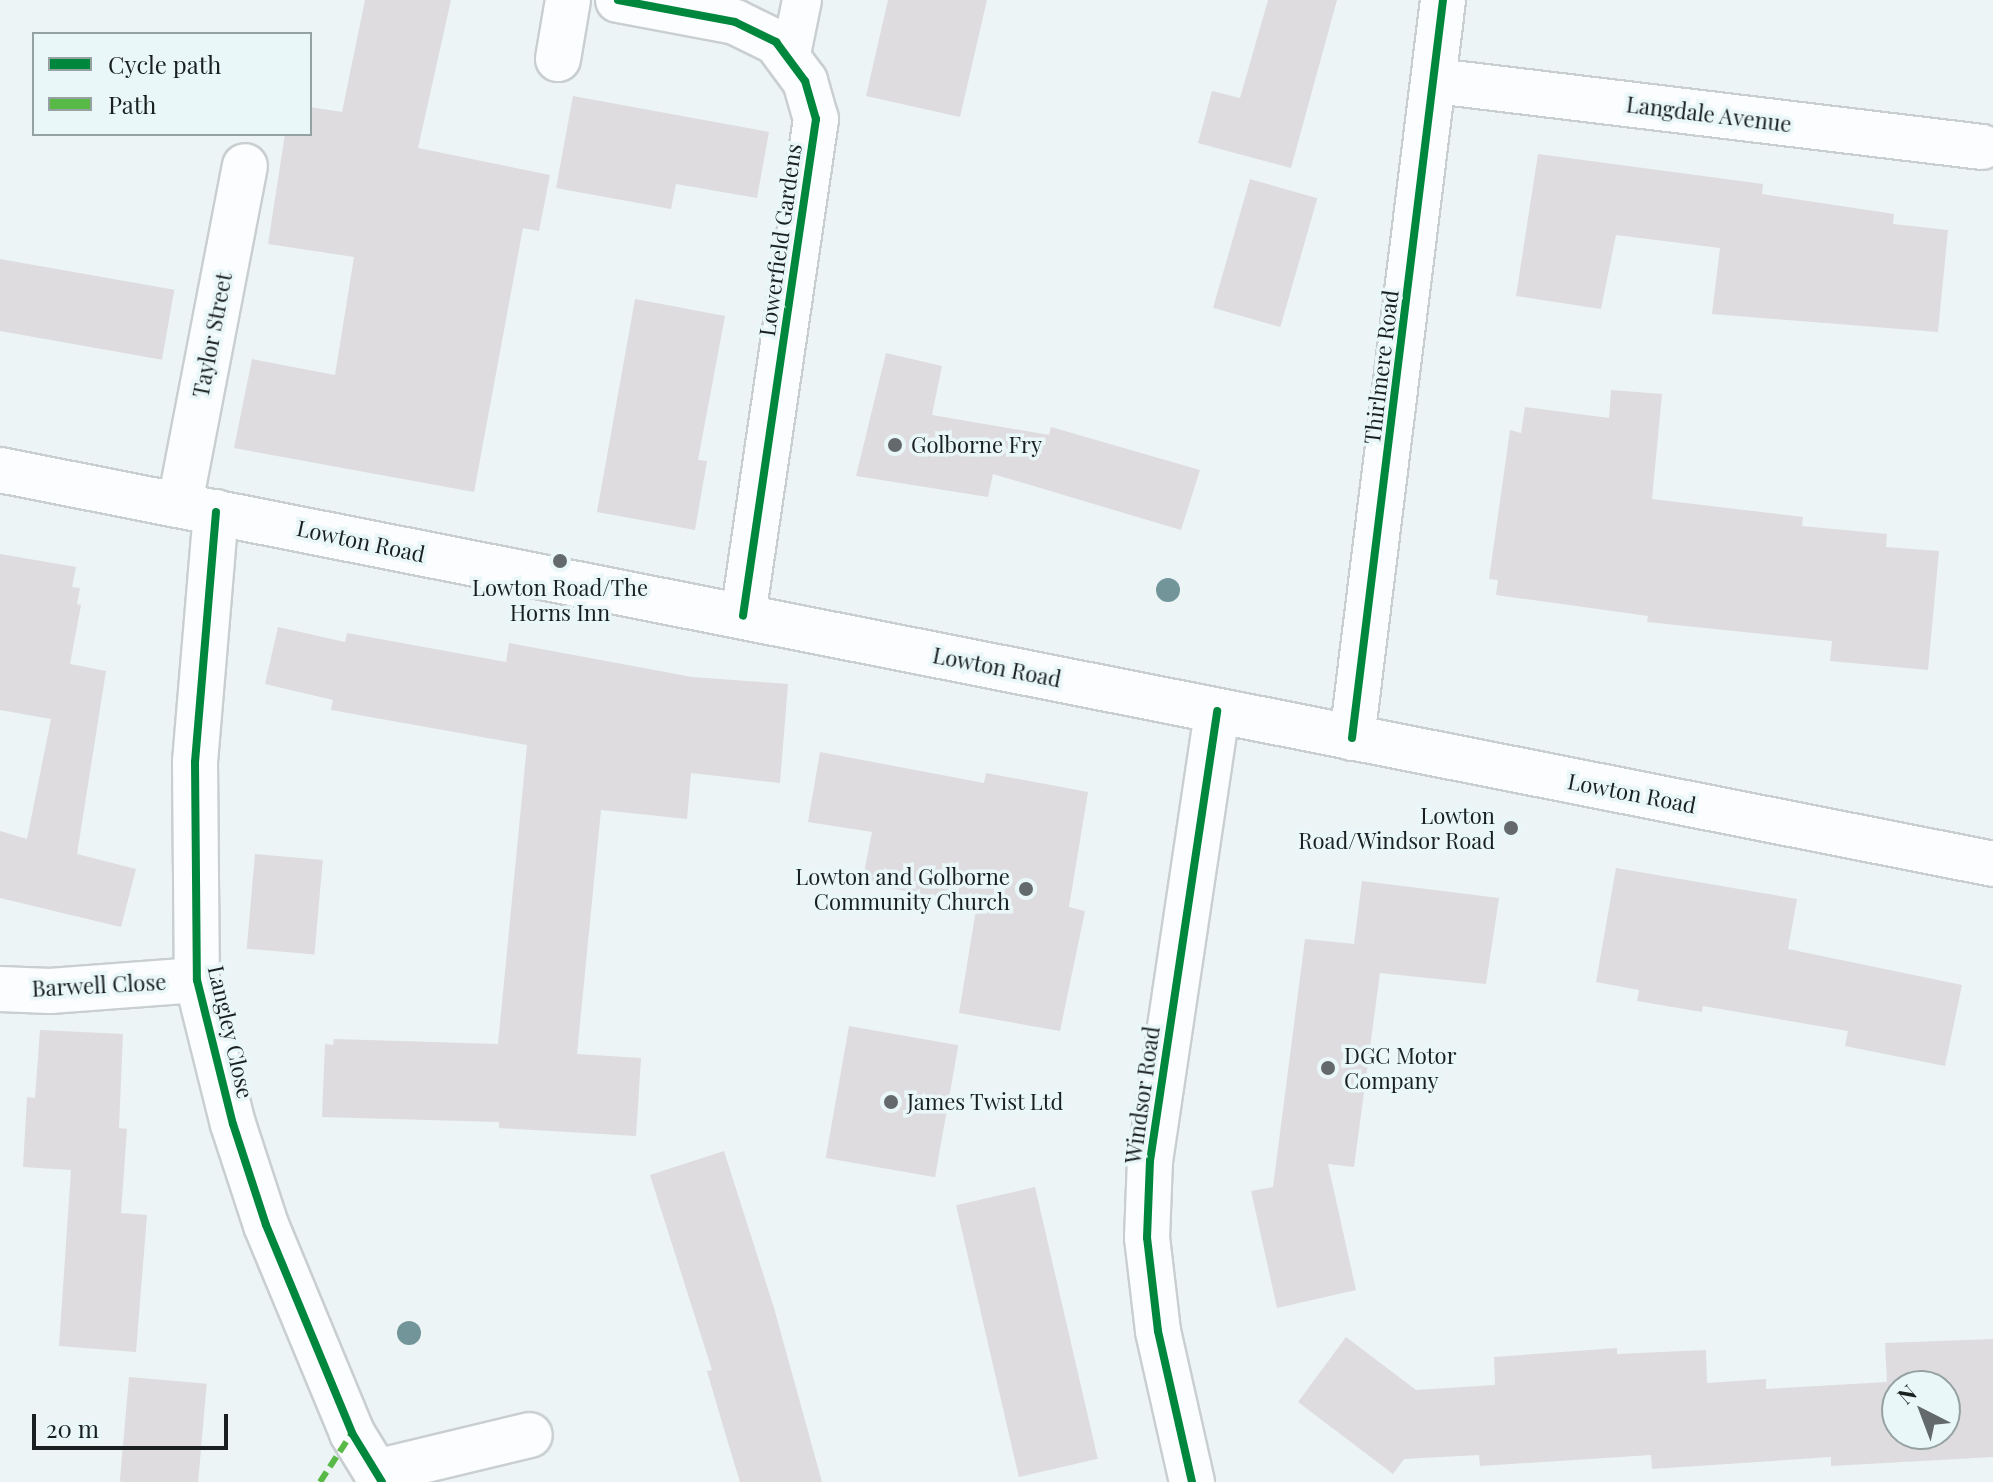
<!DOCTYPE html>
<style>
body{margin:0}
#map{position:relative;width:1993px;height:1482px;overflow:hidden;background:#ecf4f6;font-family:"Playfair Display",serif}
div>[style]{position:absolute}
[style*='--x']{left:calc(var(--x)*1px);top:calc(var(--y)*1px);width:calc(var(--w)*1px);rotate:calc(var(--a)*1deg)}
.building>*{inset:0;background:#dedcdf;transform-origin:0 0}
.roads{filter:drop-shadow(2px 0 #c9cfd1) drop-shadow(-2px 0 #c9cfd1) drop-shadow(0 2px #c9cfd1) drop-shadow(0 -2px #c9cfd1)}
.lane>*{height:38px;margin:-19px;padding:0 19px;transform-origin:19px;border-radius:19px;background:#fcfdfe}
.street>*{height:44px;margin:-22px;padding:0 22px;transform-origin:22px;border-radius:22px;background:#fcfdfe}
.secondary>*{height:44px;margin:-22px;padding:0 22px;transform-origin:22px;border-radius:22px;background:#fcfdfe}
.quiet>*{height:6px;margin-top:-3px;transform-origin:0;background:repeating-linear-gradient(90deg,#58b947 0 12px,transparent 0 18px)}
.cycleway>*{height:8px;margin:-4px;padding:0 4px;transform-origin:4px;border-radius:4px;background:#00873e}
.trees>*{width:24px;height:24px;margin:-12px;border-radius:50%;background:#72959a}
.dots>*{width:22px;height:22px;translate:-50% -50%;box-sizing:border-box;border:4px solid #e9f7f9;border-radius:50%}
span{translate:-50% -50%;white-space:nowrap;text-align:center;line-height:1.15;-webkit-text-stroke:7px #e9f7f9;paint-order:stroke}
.street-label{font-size:22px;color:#1a2020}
.poi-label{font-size:22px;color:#1a2020}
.left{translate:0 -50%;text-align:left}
.right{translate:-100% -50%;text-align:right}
.legend{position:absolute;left:32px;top:32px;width:280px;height:104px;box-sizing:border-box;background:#e9f7f9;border:2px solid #96a1a2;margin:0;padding:10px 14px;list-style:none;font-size:24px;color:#1a2020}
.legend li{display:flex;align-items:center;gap:16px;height:40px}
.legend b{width:40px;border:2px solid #96a1a2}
.north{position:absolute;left:1881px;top:1370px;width:80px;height:80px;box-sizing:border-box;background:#e9f7f9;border:2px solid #96a1a2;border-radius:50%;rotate:318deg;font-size:22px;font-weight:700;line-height:32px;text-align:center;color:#1a2020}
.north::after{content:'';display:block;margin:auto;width:28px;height:36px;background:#646a6b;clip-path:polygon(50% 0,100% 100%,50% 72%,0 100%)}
.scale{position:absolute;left:32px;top:1414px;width:196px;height:36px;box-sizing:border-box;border:4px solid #1a2020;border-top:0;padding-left:10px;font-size:24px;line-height:28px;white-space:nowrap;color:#1a2020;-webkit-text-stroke:6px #e9f7f9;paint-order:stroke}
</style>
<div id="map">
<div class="building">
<i style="clip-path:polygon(365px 0,451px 0,418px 148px,550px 175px,539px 231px,523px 228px,474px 492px,234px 448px,252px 359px,335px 375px,354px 257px,268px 244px,285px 134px,310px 134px,310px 107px,342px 112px)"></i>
<i style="clip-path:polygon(888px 0,987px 0,960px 117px,866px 96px)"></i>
<i style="clip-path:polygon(1268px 0,1337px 0,1291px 168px,1198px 143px,1212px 91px,1240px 98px)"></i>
<i style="clip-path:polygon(573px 96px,769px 132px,757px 198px,676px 184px,671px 209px,556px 188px)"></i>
<i style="clip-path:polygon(1538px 154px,1763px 184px,1762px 194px,1894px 214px,1893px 224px,1948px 230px,1938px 332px,1712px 314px,1720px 248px,1616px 235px,1601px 309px,1516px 296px)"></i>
<i style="left:1250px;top:179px;width:70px;height:134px;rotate:16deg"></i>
<i style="left:0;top:259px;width:177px;height:71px;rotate:10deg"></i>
<i style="clip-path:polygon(635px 299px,725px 316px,698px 460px,707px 461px,695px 530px,597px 512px)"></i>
<i style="clip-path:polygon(886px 353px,942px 366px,932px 415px,1049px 435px,1051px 427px,1200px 470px,1181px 530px,993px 474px,988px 497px,856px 476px)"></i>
<i style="clip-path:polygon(1611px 390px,1662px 394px,1652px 499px,1803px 517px,1802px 526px,1887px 534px,1886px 547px,1939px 551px,1928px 670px,1830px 661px,1832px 641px,1647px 622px,1648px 616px,1496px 595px,1498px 580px,1489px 579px,1510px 430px,1521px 433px,1525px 407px,1609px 418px)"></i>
<i style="clip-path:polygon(0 554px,76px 567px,72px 587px,80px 588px,77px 604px,81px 605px,70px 664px,106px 671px,77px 854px,136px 869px,121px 927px,0 898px,0 831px,27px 839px,51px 719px,0 710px)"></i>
<i style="clip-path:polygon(278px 627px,345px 642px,347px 633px,506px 662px,509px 643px,692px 677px,788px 684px,780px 783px,691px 773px,687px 819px,601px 810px,577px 1054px,641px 1058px,636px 1136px,499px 1128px,499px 1122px,322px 1117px,325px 1044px,333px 1045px,334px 1039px,498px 1044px,527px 745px,331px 710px,333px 700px,265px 684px)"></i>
<i style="clip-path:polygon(820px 752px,984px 783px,986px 773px,1088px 792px,1069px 907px,1085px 911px,1060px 1031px,959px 1013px,977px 904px,862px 883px,872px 832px,808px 822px)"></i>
<i style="left:255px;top:854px;width:68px;height:95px;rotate:5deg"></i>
<i style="clip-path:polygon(1616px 868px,1797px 899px,1788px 949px,1962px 985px,1945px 1066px,1845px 1046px,1848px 1031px,1703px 1006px,1702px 1012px,1637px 1001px,1639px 990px,1596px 982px)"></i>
<i style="clip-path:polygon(1362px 881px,1499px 898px,1486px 984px,1380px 973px,1354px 1167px,1328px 1164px,1356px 1290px,1277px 1308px,1251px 1191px,1273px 1187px,1305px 939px,1354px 944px)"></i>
<i style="left:849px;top:1026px;width:111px;height:134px;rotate:10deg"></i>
<i style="clip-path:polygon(40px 1030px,123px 1034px,119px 1128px,127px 1129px,121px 1213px,147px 1215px,136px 1352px,59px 1346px,71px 1170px,23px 1167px,27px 1097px,35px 1098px)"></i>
<i style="clip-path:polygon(724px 1151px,774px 1308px,822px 1482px,740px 1482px,726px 1436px,707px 1371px,712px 1370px,650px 1175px)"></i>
<i style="left:1035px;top:1187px;width:279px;height:81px;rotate:77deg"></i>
<i style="clip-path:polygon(evenodd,1346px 1337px,1416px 1390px,1495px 1385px,1494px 1357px,1617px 1348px,1617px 1354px,1706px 1350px,1707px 1383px,1766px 1379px,1766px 1389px,1887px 1382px,1885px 1343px,1993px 1339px,1993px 1457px,1831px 1466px,1831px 1457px,1652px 1469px,1651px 1455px,1480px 1466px,1479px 1455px,1404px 1459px,1393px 1474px,1298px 1402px,1346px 1337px,1897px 1386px,1945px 1386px,1945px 1434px,1897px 1434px,1897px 1386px)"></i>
<i style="left:129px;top:1377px;width:78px;height:105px;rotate:5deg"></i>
</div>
<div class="roads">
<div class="lane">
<i style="--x:790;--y:59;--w:60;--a:-78.5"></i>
</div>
<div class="street">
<i style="--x:618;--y:0;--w:119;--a:10.6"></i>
<i style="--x:735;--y:22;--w:46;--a:26"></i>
<i style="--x:776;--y:42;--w:49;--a:53.4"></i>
<i style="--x:805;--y:81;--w:40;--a:74"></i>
<i style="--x:816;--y:119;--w:502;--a:98.36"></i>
<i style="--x:558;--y:59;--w:60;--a:-80.4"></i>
<i style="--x:1436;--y:81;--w:550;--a:6.89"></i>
<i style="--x:180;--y:503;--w:343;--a:-79.1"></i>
<i style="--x:216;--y:512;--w:251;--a:94.8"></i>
<i style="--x:195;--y:762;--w:218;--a:89.5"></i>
<i style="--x:197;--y:980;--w:148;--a:76"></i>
<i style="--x:233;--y:1124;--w:106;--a:71.9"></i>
<i style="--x:266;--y:1225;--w:225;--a:67.5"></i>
<i style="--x:352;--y:1433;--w:57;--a:58.5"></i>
<i style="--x:1352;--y:738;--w:744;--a:-82.97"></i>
<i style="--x:0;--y:989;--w:50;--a:2.3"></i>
<i style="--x:50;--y:991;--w:147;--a:-4.3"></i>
<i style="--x:376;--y:1472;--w:158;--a:-13.5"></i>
<i style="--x:1192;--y:1482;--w:155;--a:-102.7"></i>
<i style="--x:1158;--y:1331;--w:94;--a:-96.7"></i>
<i style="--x:1147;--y:1238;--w:77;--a:-87.8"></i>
<i style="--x:1150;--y:1161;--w:455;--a:-81.5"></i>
</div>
<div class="secondary">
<i style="--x:0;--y:470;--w:2032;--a:11.18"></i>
</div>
</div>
<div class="quiet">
<i style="--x:320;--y:1482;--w:59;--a:-56.9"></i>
</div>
<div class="cycleway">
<i style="--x:618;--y:0;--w:119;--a:10.6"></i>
<i style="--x:735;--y:22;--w:46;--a:26"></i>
<i style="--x:776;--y:42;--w:49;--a:53.4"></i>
<i style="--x:805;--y:81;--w:40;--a:74"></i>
<i style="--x:816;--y:119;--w:502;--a:98.36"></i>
<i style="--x:216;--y:512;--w:251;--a:94.8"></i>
<i style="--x:195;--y:762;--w:218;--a:89.5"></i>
<i style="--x:197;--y:980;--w:148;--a:76"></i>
<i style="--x:233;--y:1124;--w:106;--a:71.9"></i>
<i style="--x:266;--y:1225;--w:225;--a:67.5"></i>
<i style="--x:352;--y:1433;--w:57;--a:58.5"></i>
<i style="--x:1352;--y:738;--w:744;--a:-82.97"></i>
<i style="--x:1192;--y:1482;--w:155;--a:-102.7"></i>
<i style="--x:1158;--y:1331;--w:94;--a:-96.7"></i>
<i style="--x:1147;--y:1238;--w:77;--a:-87.8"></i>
<i style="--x:1150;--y:1161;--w:455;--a:-81.5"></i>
</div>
<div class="trees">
<i style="left:1168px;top:590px"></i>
<i style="left:409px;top:1333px"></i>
</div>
<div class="dots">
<i style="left:895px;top:445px;background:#646a6b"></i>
<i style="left:560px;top:561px;background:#646a6b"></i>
<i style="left:1511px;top:828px;background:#646a6b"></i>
<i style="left:1026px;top:889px;background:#646a6b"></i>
<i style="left:1328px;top:1068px;background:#646a6b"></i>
<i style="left:891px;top:1102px;background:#646a6b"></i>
</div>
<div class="street-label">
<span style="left:1709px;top:114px;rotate:7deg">Langdale Avenue</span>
<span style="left:780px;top:240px;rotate:-82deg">Lowerfield Gardens</span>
<span style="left:212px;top:335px;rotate:-79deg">Taylor Street</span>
<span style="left:1381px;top:367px;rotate:-83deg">Thirlmere Road</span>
<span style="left:361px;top:541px;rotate:12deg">Lowton Road</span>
<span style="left:997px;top:667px;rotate:11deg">Lowton Road</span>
<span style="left:1632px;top:793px;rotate:11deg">Lowton Road</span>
<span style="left:99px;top:985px;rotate:-3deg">Barwell Close</span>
<span style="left:231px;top:1032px;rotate:77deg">Langley Close</span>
<span style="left:1142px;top:1095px;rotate:-82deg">Windsor Road</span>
</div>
<div class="poi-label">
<span class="left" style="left:911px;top:445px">Golborne Fry</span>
<span style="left:560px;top:600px">Lowton Road/The<br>Horns Inn</span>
<span class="right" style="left:1495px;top:828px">Lowton<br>Road/Windsor Road</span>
<span class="right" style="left:1010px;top:889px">Lowton and Golborne<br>Community Church</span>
<span class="left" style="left:1344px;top:1068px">DGC Motor<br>Company</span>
<span class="left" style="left:907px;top:1102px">James Twist Ltd</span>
</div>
<ul class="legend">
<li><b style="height:10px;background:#00873e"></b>Cycle path</li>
<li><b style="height:10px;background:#58b947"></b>Path</li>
</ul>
<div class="north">N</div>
<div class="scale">20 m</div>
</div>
